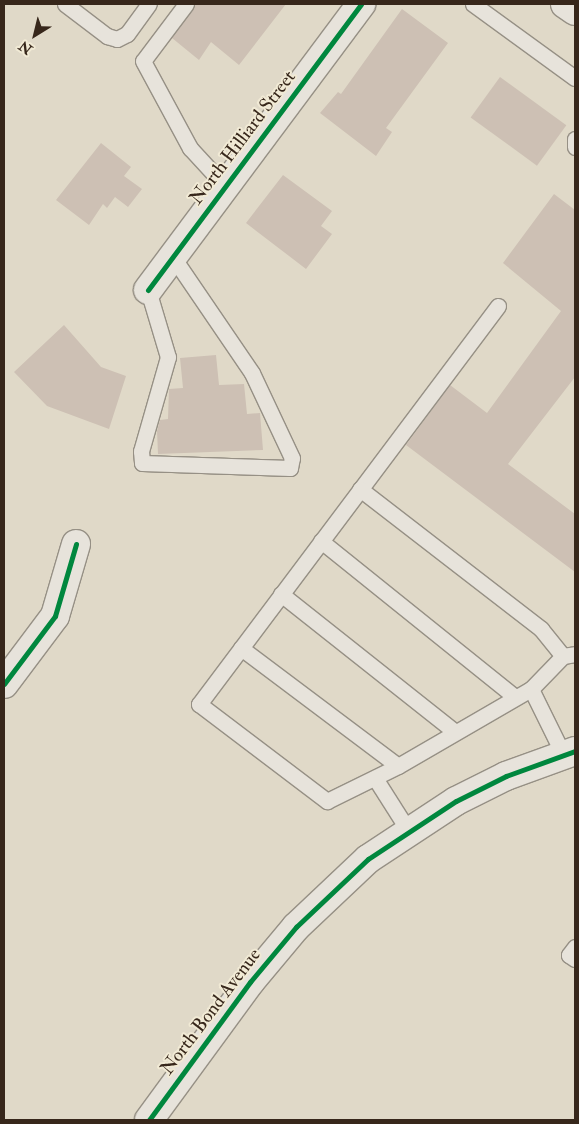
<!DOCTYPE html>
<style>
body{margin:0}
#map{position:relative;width:579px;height:1124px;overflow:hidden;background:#e0d9c8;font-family:"IM FELL Double Pica",serif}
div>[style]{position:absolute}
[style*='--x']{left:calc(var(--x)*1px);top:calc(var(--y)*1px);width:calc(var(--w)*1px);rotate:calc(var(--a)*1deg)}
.building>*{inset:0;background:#cdc0b4;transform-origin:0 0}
.roads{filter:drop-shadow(1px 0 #969085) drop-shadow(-1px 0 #969085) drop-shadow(0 1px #969085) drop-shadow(0 -1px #969085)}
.service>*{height:15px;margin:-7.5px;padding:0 7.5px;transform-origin:7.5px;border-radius:7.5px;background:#e7e3db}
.minor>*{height:28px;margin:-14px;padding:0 14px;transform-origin:14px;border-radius:14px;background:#e7e3db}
.secondary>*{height:28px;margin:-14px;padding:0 14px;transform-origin:14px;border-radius:14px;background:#e7e3db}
.cycleway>*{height:5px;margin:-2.5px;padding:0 2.5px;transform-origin:2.5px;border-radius:2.5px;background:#00873e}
span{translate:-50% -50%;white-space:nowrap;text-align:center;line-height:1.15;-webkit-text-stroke:4px #f1ead5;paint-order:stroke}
.street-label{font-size:19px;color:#37271b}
.frame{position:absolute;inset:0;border:5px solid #37271b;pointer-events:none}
.north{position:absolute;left:10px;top:10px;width:50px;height:50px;-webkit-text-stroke:4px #f1ead5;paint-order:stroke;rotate:216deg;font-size:14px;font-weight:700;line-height:20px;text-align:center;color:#37271b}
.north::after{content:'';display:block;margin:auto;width:18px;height:22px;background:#37271b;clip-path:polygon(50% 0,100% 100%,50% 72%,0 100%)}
</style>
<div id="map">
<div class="building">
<i style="clip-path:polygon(195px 4px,286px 4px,239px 65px,211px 42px,199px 60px,172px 38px)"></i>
<i style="clip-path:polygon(402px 9px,448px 43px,386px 128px,392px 132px,376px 156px,320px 113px,338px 92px,341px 94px)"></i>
<i style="left:500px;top:77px;width:82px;height:50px;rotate:36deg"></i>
<i style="clip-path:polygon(101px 143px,131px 167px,124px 176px,142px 189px,128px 207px,115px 197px,107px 208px,103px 204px,89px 225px,56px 200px)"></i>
<i style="clip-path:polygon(283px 175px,332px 211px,321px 226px,332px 234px,306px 269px,246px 223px)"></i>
<i style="clip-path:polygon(554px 194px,575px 210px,575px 377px,508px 464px,575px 514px,575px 572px,406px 445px,450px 385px,487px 413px,561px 311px,503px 263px)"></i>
<i style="clip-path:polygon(64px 325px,101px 367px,126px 376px,109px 429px,47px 406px,14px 372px)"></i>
<i style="clip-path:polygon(216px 355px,219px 385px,244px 384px,247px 414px,260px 413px,263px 450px,158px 454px,157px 431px,160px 420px,168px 419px,169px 389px,183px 388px,180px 358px)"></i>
</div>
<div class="roads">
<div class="service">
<i style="--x:65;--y:4;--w:53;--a:37.3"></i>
<i style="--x:107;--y:36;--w:10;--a:17"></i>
<i style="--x:117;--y:39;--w:11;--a:-27"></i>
<i style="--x:127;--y:34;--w:37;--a:-54"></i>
<i style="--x:186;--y:4;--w:71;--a:127"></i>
<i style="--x:143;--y:61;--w:99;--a:61.6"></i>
<i style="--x:190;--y:148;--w:52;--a:47.4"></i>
<i style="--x:473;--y:4;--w:126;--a:36"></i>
<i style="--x:575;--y:139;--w:8;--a:90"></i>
<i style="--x:148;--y:290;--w:70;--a:73.4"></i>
<i style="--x:168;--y:357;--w:98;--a:106"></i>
<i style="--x:141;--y:451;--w:12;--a:85"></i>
<i style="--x:142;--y:463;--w:148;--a:1.9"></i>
<i style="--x:290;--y:468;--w:10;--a:-79"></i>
<i style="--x:292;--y:458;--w:94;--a:-115.2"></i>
<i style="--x:252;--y:373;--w:140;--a:-124.3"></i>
<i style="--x:498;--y:306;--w:498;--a:126.9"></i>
<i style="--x:199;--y:704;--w:161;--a:37.2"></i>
<i style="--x:327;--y:801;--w:79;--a:-26.2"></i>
<i style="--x:398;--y:766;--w:154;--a:-30.1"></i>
<i style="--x:531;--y:689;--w:46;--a:-45.9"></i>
<i style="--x:563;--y:656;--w:12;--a:-9"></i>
<i style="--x:360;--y:489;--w:229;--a:37.7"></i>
<i style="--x:541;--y:629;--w:35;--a:51"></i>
<i style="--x:321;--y:541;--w:249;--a:38.8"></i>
<i style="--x:281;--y:594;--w:222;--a:38.4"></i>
<i style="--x:241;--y:648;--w:196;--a:36.9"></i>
<i style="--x:531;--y:689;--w:75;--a:63.8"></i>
<i style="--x:375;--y:778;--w:62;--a:57.6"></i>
<i style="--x:575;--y:947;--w:10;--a:127"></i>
<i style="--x:569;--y:955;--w:7;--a:34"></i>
</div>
<div class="minor">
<i style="--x:148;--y:290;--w:357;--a:-53.3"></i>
<i style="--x:4;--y:684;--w:85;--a:-53.1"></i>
<i style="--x:55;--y:616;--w:75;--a:-73.7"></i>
<i style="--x:149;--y:1120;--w:171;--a:-53.8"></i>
<i style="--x:250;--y:982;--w:72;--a:-50.1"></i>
<i style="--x:296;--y:927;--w:99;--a:-43.4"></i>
<i style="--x:368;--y:859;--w:105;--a:-33.4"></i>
<i style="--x:456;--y:801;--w:56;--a:-26.6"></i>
<i style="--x:506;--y:776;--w:73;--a:-19.9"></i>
</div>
<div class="secondary">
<i style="--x:565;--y:4;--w:12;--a:35"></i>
</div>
</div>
<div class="cycleway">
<i style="--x:148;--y:290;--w:357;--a:-53.3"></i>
<i style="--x:4;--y:684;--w:85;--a:-53.1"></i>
<i style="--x:55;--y:616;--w:75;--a:-73.7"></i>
<i style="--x:149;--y:1120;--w:171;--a:-53.8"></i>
<i style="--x:250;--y:982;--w:72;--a:-50.1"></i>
<i style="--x:296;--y:927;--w:99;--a:-43.4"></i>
<i style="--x:368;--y:859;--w:105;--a:-33.4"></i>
<i style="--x:456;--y:801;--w:56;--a:-26.6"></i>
<i style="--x:506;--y:776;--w:73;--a:-19.9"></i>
</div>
<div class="street-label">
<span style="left:243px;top:138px;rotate:-53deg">North Hilliard Street</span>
<span style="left:211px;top:1012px;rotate:-53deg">North Bond Avenue</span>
</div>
<div class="frame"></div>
<div class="north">N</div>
</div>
